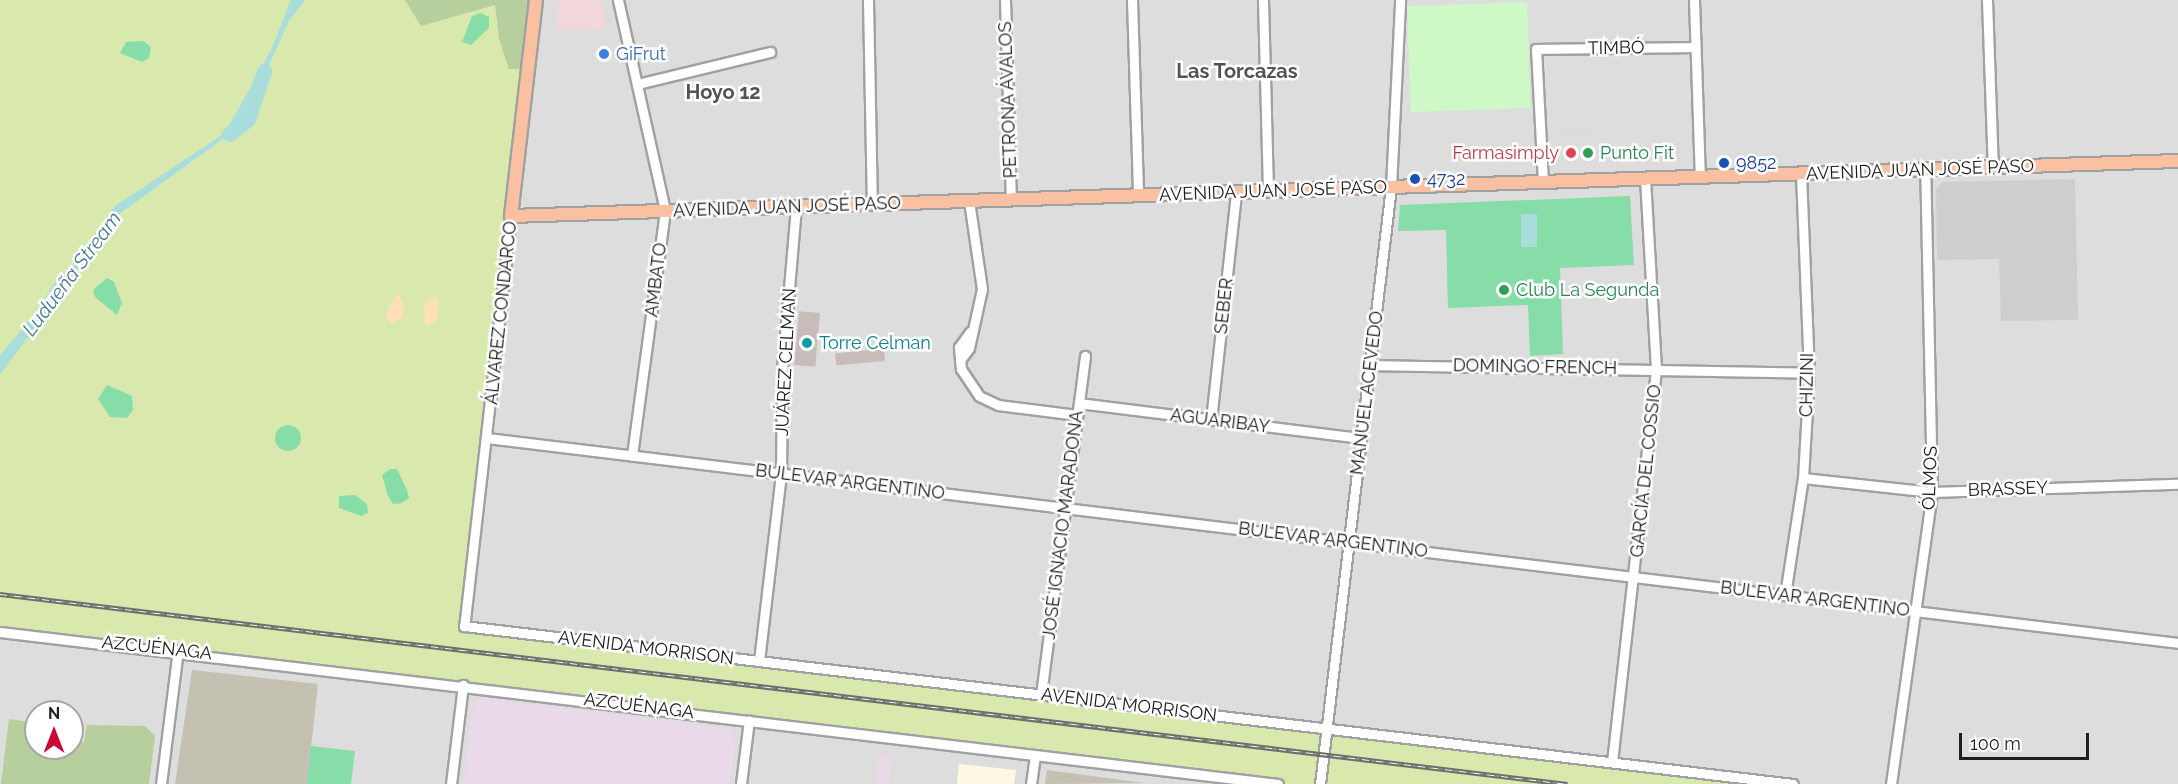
<!DOCTYPE html>
<meta charset="utf-8">
<style>
body{margin:0}
#map{position:relative;width:2178px;height:784px;overflow:hidden;background:#f0ebe7;font-family:Raleway,sans-serif}
div>[style]{position:absolute}
[style*='--x']{left:calc(var(--x)*1px);top:calc(var(--y)*1px);width:calc(var(--w)*1px);rotate:calc(var(--a)*1deg)}
.residential>*{inset:0;background:#dedddd}
.commercial>*{inset:0;background:#f1d7dc}
.industrial>*{inset:0;background:#e9d9e9;transform-origin:0 0}
.education>*{inset:0;background:#fef8e2}
.religious>*{inset:0;background:#cecece}
.construction>*{inset:0;background:#c5c1b2}
.grass>*{inset:0;background:#d9e9ae}
.forest>*{inset:0;background:#b7cf9d}
.sand>*{inset:0;background:#fedfb8}
.park>*{inset:0;background:#cef9c6;transform-origin:0 0}
.pitch>*{inset:0;background:#87dda8}
.round{border-radius:50%}
.parking>*{inset:0;background:#dcdcdc;transform-origin:0 0}
.water>*{inset:0;background:#a8dddc;transform-origin:0 0}
.river>*{height:15px;margin:-7.5px;padding:0 7.5px;transform-origin:7.5px;border-radius:7.5px;background:#a8dddc}
.building>*{inset:0;background:#c8bcba;transform-origin:0 0}
.roads{filter:drop-shadow(2px 0 #a1a1a1) drop-shadow(-2px 0 #a1a1a1) drop-shadow(0 2px #a1a1a1) drop-shadow(0 -2px #a1a1a1)}
.minor>*{height:9px;margin:-4.5px;padding:0 4.5px;transform-origin:4.5px;border-radius:4.5px;background:#fff}
.major>*{height:12px;margin:-6px;padding:0 6px;transform-origin:6px;border-radius:6px;background:#fac0a2}
.rail>*{height:4.5px;margin-top:-2.25px;transform-origin:0;background:repeating-linear-gradient(90deg,#fff 0 7px,#6e6e6e 0 14px);box-sizing:border-box;border-block:2px solid #6e6e6e}
.dots>*{width:16px;height:16px;translate:-50% -50%;box-sizing:border-box;border:3px solid #fff;border-radius:50%}
span{translate:-50% -50%;white-space:nowrap;text-align:center;line-height:1.15;-webkit-text-stroke:5px #fff;paint-order:stroke}
.street-label{font-size:18px;color:#202020}
.shop-label{font-size:18px;color:#366cbe}
.left{translate:0 -50%;text-align:left}
.health-label{font-size:18px;color:#be3a42}
.right{translate:-100% -50%;text-align:right}
.leisure-label{font-size:18px;color:#27864d}
.transit-label{font-size:18px;color:#164399}
.culture-label{font-size:18px;color:#0d838f}
.neighbourhood-label{font-size:20px;color:#535353;font-weight:700}
.water-label{font-size:20px;color:#427b8f;font-style:italic}
.north{position:absolute;left:24px;top:700px;width:60px;height:60px;box-sizing:border-box;background:#fff;border:2px solid #a6a6a6;border-radius:50%;rotate:0deg;font-size:16px;font-weight:700;line-height:24px;text-align:center;color:#202020}
.north::after{content:'';display:block;margin:auto;width:21px;height:27px;background:#cc0433;clip-path:polygon(50% 0,100% 100%,50% 72%,0 100%)}
.scale{position:absolute;left:1959px;top:733px;width:130px;height:27px;box-sizing:border-box;border:3px solid #202020;border-top:0;padding-left:8px;font-size:18px;line-height:21px;white-space:nowrap;color:#202020;-webkit-text-stroke:4px #fff;paint-order:stroke}
</style>
<div id="map">
<div class="residential">
<i style="clip-path:polygon(evenodd,536px 0,2178px 0,2178px 784px,0 784px,0 594px,536px 0,36px 712px,72px 712px,72px 748px,36px 748px,36px 712px)"></i>
</div>
<div class="commercial">
<i style="clip-path:polygon(559px 0,600px 0,607px 29px,555px 30px)"></i>
</div>
<div class="industrial">
<i style="clip-path:polygon(474px 697px,731px 729px,736px 737px,730px 784px,463px 784px)"></i>
<i style="left:878px;top:755px;width:13px;height:29px;rotate:4deg"></i>
</div>
<div class="education">
<i style="clip-path:polygon(959px 764px,1016px 770px,1014px 784px,957px 784px)"></i>
</div>
<div class="religious">
<i style="clip-path:polygon(2075px 179px,2078px 320px,2001px 321px,1999px 259px,1937px 260px,1936px 189px,1942px 182px)"></i>
</div>
<div class="construction">
<i style="clip-path:polygon(192px 670px,318px 684px,307px 784px,175px 784px)"></i>
<i style="clip-path:polygon(1047px 770px,1145px 783px,1045px 784px)"></i>
</div>
<div class="grass">
<i style="clip-path:polygon(0 0,536px 0,464px 626px,1793px 784px,1278px 784px,0 632px)"></i>
</div>
<div class="forest">
<i style="clip-path:polygon(405px 0,531px 0,522px 69px,509px 69px,499px 39px,495px 5px,421px 26px)"></i>
<i style="clip-path:polygon(9px 719px,36px 723px,36px 748px,72px 748px,72px 742px,84px 742px,87px 725px,145px 726px,155px 736px,149px 784px,1px 784px)"></i>
</div>
<div class="sand">
<i style="clip-path:polygon(398px 293px,404px 306px,402px 318px,392px 324px,385px 315px)"></i>
<i style="clip-path:polygon(431px 297px,437px 298px,439px 310px,435px 322px,425px 326px,424px 305px)"></i>
</div>
<div class="park">
<i style="left:1527px;top:2px;width:106px;height:120px;rotate:88deg"></i>
</div>
<div class="pitch">
<i style="clip-path:polygon(481px 13px,489px 17px,489px 28px,471px 45px,462px 42px,472px 16px)"></i>
<i style="clip-path:polygon(143px 41px,151px 47px,149px 58px,142px 62px,120px 53px,126px 42px)"></i>
<i style="clip-path:polygon(1630px 196px,1634px 265px,1560px 268px,1563px 354px,1530px 356px,1528px 305px,1448px 308px,1446px 230px,1398px 231px,1400px 205px)"></i>
<i style="clip-path:polygon(107px 278px,114px 282px,122px 303px,117px 315px,95px 297px,93px 290px)"></i>
<i style="clip-path:polygon(107px 385px,132px 396px,133px 410px,127px 418px,110px 417px,98px 399px)"></i>
<i class="round" style="left:275px;top:425px;width:26px;height:26px"></i>
<i style="clip-path:polygon(390px 469px,397px 469px,407px 490px,409px 498px,402px 503px,393px 504px,388px 496px,382px 475px)"></i>
<i style="clip-path:polygon(355px 495px,367px 504px,368px 513px,361px 516px,339px 508px,339px 496px)"></i>
<i style="clip-path:polygon(311px 746px,355px 751px,351px 784px,307px 784px)"></i>
</div>
<div class="parking">
<i style="left:1595px;top:127px;width:14px;height:34px;rotate:90deg"></i>
</div>
<div class="water">
<i style="clip-path:polygon(291px 0,305px 0,289px 21px,241px 126px,115px 217px,0 375px,0 355px,54px 292px,115px 206px,225px 133px,271px 50px)"></i>
<i style="left:1537px;top:214px;width:33px;height:16px;rotate:90deg"></i>
</div>
<div class="river">
<i style="--x:229;--y:134;--w:24;--a:-38"></i>
<i style="--x:248;--y:119;--w:51;--a:-71.6"></i>
<i style="--x:30;--y:331;--w:56;--a:-55.2"></i>
</div>
<div class="building">
<i style="left:820px;top:313px;width:54px;height:21px;rotate:95deg"></i>
<i style="left:884px;top:349px;width:12px;height:49px;rotate:85deg"></i>
</div>
<div class="roads">
<div class="minor">
<i style="--x:618;--y:0;--w:216;--a:77.4"></i>
<i style="--x:665;--y:211;--w:247;--a:97.7"></i>
<i style="--x:868;--y:0;--w:204;--a:88.9"></i>
<i style="--x:1005;--y:0;--w:199;--a:88.3"></i>
<i style="--x:1132;--y:0;--w:195;--a:88.2"></i>
<i style="--x:1263;--y:0;--w:191;--a:88.5"></i>
<i style="--x:1694;--y:0;--w:177;--a:88.1"></i>
<i style="--x:1987;--y:0;--w:168;--a:88"></i>
<i style="--x:637;--y:84;--w:137;--a:-13.5"></i>
<i style="--x:1543;--y:182;--w:133;--a:-93"></i>
<i style="--x:1536;--y:49;--w:159;--a:-0.7"></i>
<i style="--x:511;--y:216;--w:413;--a:96.5"></i>
<i style="--x:464;--y:626;--w:1338;--a:6.78"></i>
<i style="--x:970;--y:332;--w:19;--a:126"></i>
<i style="--x:959;--y:347;--w:22;--a:85"></i>
<i style="--x:961;--y:369;--w:32;--a:56"></i>
<i style="--x:979;--y:396;--w:21;--a:25"></i>
<i style="--x:998;--y:405;--w:80;--a:7.2"></i>
<i style="--x:960;--y:360;--w:15;--a:-53"></i>
<i style="--x:969;--y:348;--w:60;--a:-77.6"></i>
<i style="--x:982;--y:289;--w:89;--a:-98.4"></i>
<i style="--x:1370;--y:365;--w:439;--a:1"></i>
<i style="--x:1079;--y:403;--w:284;--a:7.1"></i>
<i style="--x:1211;--y:420;--w:229;--a:-83.7"></i>
<i style="--x:487;--y:438;--w:1703;--a:6.91"></i>
<i style="--x:1803;--y:478;--w:130;--a:6.2"></i>
<i style="--x:1932;--y:492;--w:246;--a:-1.9"></i>
<i style="--x:1785;--y:595;--w:118;--a:-81.3"></i>
<i style="--x:1803;--y:478;--w:105;--a:-86.7"></i>
<i style="--x:1809;--y:373;--w:199;--a:-92.3"></i>
<i style="--x:0;--y:632;--w:1287;--a:6.78"></i>
<i style="--x:759;--y:661;--w:188;--a:-83.3"></i>
<i style="--x:781;--y:474;--w:104;--a:-89.4"></i>
<i style="--x:782;--y:370;--w:165;--a:-85.1"></i>
<i style="--x:1041;--y:695;--w:342;--a:-82.6"></i>
<i style="--x:1612;--y:762;--w:395;--a:-83.6"></i>
<i style="--x:1656;--y:369;--w:190;--a:-93.3"></i>
<i style="--x:161;--y:784;--w:135;--a:-82.8"></i>
<i style="--x:451;--y:784;--w:100;--a:-83.1"></i>
<i style="--x:741;--y:784;--w:64;--a:-82.9"></i>
<i style="--x:1031;--y:784;--w:29;--a:-82"></i>
<i style="--x:1320;--y:784;--w:601;--a:-83.22"></i>
<i style="--x:1391;--y:187;--w:187;--a:-87.2"></i>
<i style="--x:1891;--y:784;--w:295;--a:-82"></i>
<i style="--x:1932;--y:492;--w:322;--a:-91.2"></i>
</div>
<div class="major">
<i style="--x:536;--y:0;--w:217;--a:96.6"></i>
<i style="--x:511;--y:216;--w:1668;--a:-1.89"></i>
</div>
</div>
<div class="rail">
<i style="--x:0;--y:594;--w:1579;--a:6.91"></i>
</div>
<div class="dots">
<i style="left:604px;top:54px;background:#3f7fe0"></i>
<i style="left:1571px;top:153px;background:#e0444e"></i>
<i style="left:1588px;top:153px;background:#2e9e5b"></i>
<i style="left:1724px;top:163px;background:#1a4fb4"></i>
<i style="left:1415px;top:179px;background:#1a4fb4"></i>
<i style="left:1504px;top:290px;background:#2e9e5b"></i>
<i style="left:807px;top:343px;background:#0f9aa8"></i>
</div>
<div class="street-label">
<span style="left:1616px;top:48px;rotate:-1deg">TIMBÓ</span>
<span style="left:1008px;top:100px;rotate:-92deg">PETRONA ÁVALOS</span>
<span style="left:1920px;top:170px;rotate:-2deg">AVENIDA JUAN JOSÉ PASO</span>
<span style="left:1273px;top:191px;rotate:-2deg">AVENIDA JUAN JOSÉ PASO</span>
<span style="left:787px;top:207px;rotate:-2deg">AVENIDA JUAN JOSÉ PASO</span>
<span style="left:656px;top:280px;rotate:-83deg">AMBATO</span>
<span style="left:1224px;top:306px;rotate:-84deg">SEBER</span>
<span style="left:501px;top:313px;rotate:-84deg">ÁLVAREZ CONDARCO</span>
<span style="left:786px;top:362px;rotate:-87deg">JUÁREZ CELMAN</span>
<span style="left:1535px;top:367px;rotate:1deg">DOMINGO FRENCH</span>
<span style="left:1807px;top:385px;rotate:-89deg">CHIZINI</span>
<span style="left:1367px;top:393px;rotate:-83deg">MANUEL ACEVEDO</span>
<span style="left:1220px;top:421px;rotate:7deg">AGUARIBAY</span>
<span style="left:1646px;top:471px;rotate:-84deg">GARCÍA DEL COSSIO</span>
<span style="left:1930px;top:478px;rotate:-88deg">ÓLMOS</span>
<span style="left:850px;top:482px;rotate:7deg">BULEVAR ARGENTINO</span>
<span style="left:2008px;top:489px;rotate:-2deg">BRASSEY</span>
<span style="left:1063px;top:525px;rotate:-83deg">JOSÉ IGNACIO MARADONA</span>
<span style="left:1333px;top:540px;rotate:7deg">BULEVAR ARGENTINO</span>
<span style="left:1815px;top:599px;rotate:7deg">BULEVAR ARGENTINO</span>
<span style="left:157px;top:648px;rotate:6deg">AZCUÉNAGA</span>
<span style="left:646px;top:648px;rotate:7deg">AVENIDA MORRISON</span>
<span style="left:1129px;top:705px;rotate:7deg">AVENIDA MORRISON</span>
<span style="left:639px;top:706px;rotate:7deg">AZCUÉNAGA</span>
</div>
<div class="shop-label">
<span class="left" style="left:616px;top:54px">GiFrut</span>
</div>
<div class="health-label">
<span class="right" style="left:1559px;top:153px">Farmasimply</span>
</div>
<div class="leisure-label">
<span class="left" style="left:1600px;top:153px">Punto Fit</span>
<span class="left" style="left:1516px;top:290px">Club La Segunda</span>
</div>
<div class="transit-label">
<span class="left" style="left:1736px;top:163px">9852</span>
<span class="left" style="left:1427px;top:179px">4732</span>
</div>
<div class="culture-label">
<span class="left" style="left:819px;top:343px">Torre Celman</span>
</div>
<div class="neighbourhood-label">
<span style="left:1237px;top:71px">Las Torcazas</span>
<span style="left:723px;top:92px">Hoyo 12</span>
</div>
<div class="water-label">
<span style="left:72px;top:274px;rotate:-53deg">Ludueña Stream</span>
</div>
<div class="north">N</div>
<div class="scale">100 m</div>
</div>
